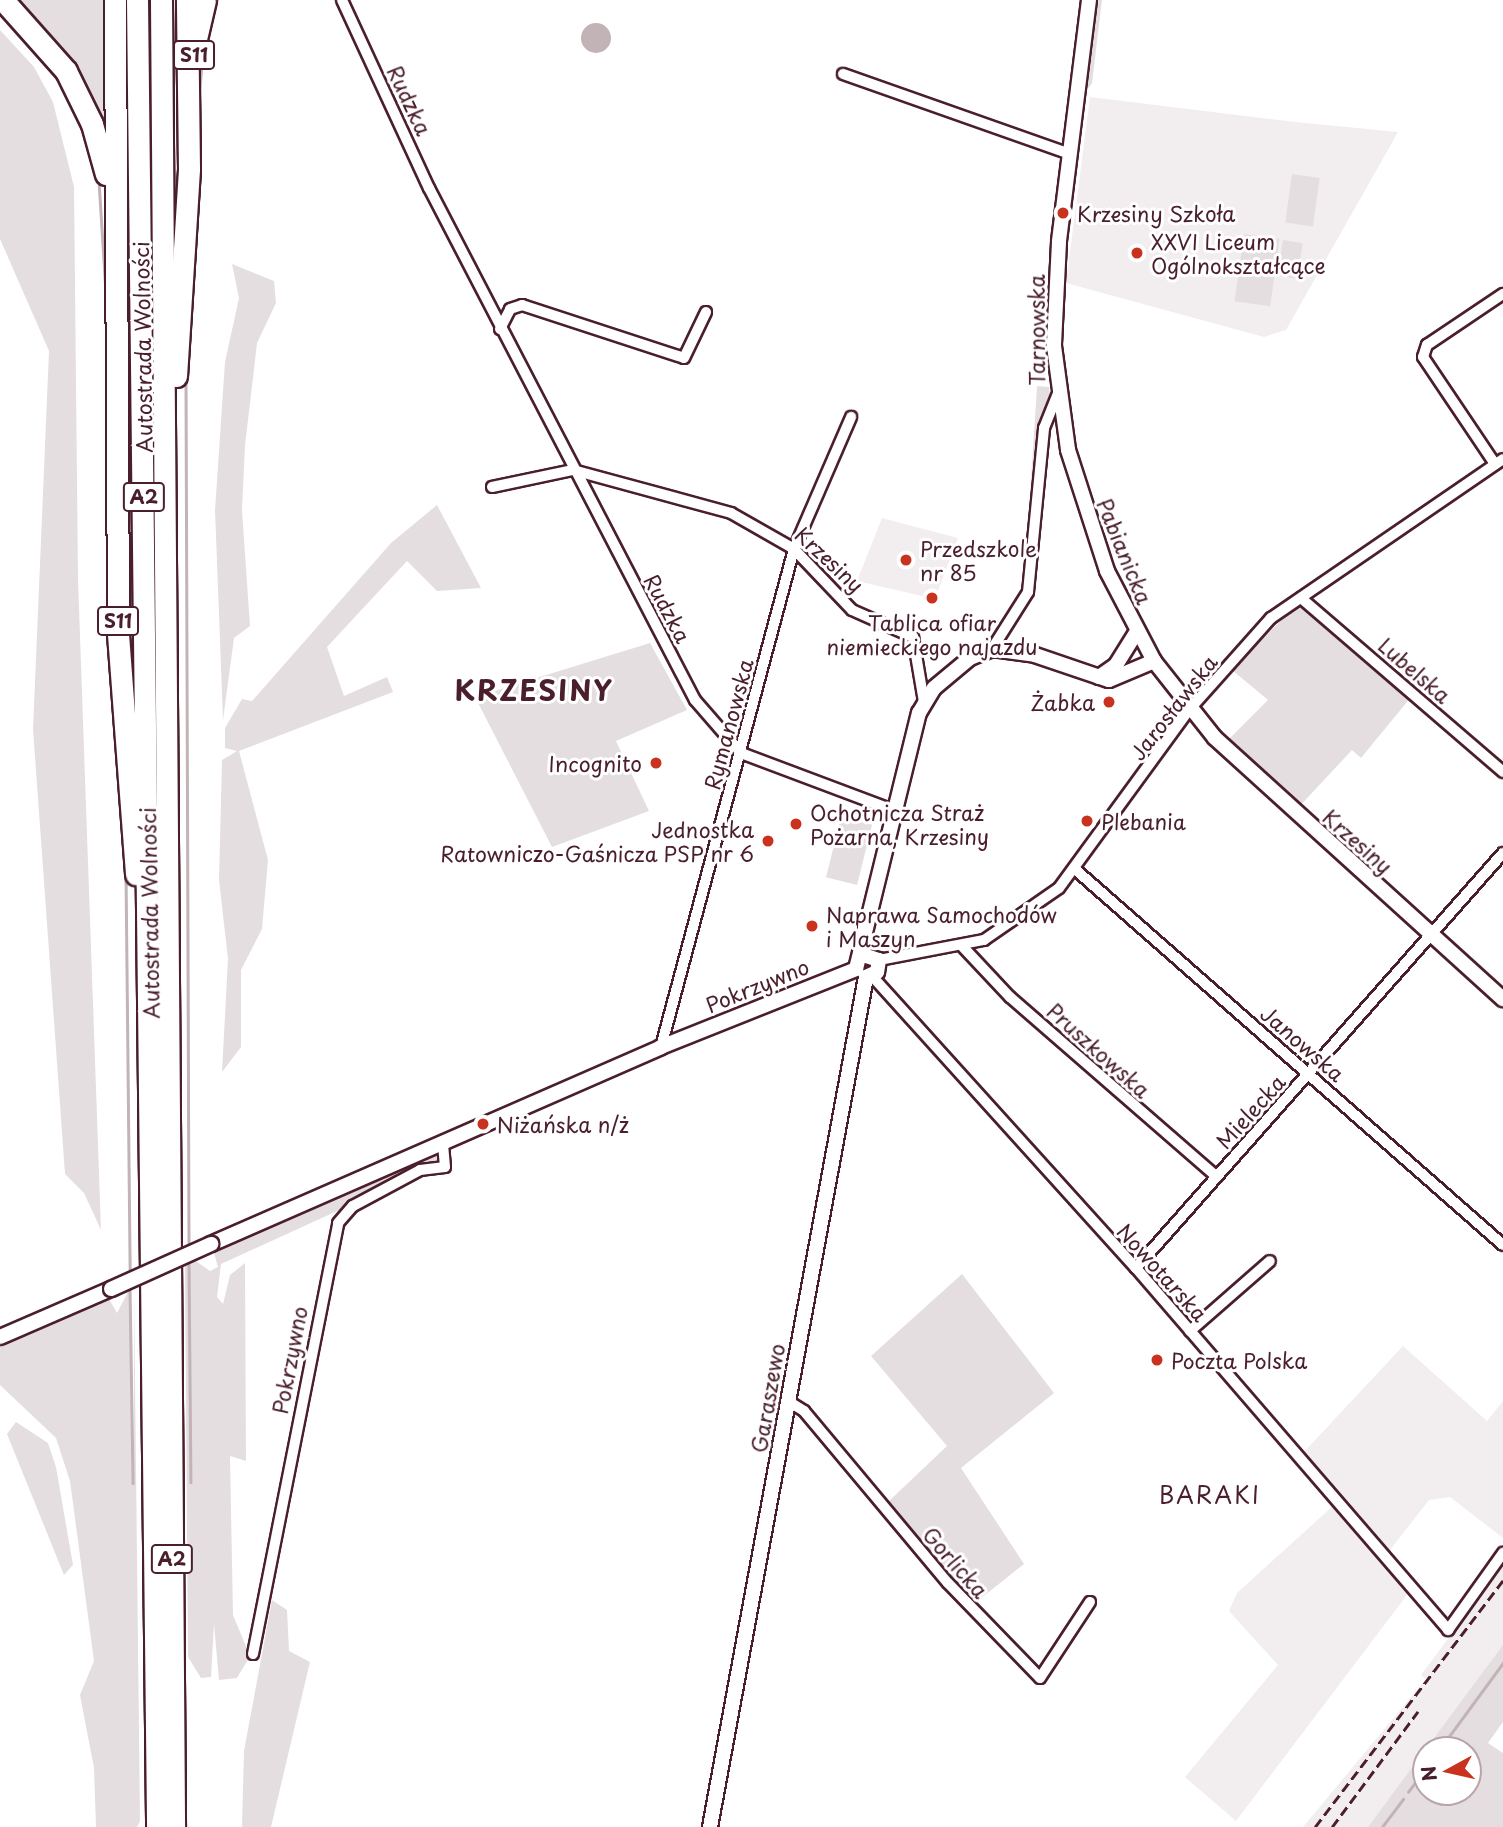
<!DOCTYPE html>
<meta charset="utf-8">
<style>
body{margin:0}
#map{position:relative;width:1503px;height:1827px;overflow:hidden;background:#fff;font-family:"Playpen Sans",sans-serif}
div>[style]{position:absolute}
[style*='--x']{left:calc(var(--x)*1px);top:calc(var(--y)*1px);width:calc(var(--w)*1px);rotate:calc(var(--a)*1deg)}
.built>*{inset:0;background:#f2eeef}
.green>*{inset:0;background:#e5dee0;transform-origin:0 0}
.water>*{inset:0;background:#c1b3b6}
.round{border-radius:50%}
.stream>*{height:2.5px;margin:-1.25px;padding:0 1.25px;transform-origin:1.25px;border-radius:1.25px;background:#c1b3b6}
.roads{filter:drop-shadow(2px 0 #4a1f2b) drop-shadow(-2px 0 #4a1f2b) drop-shadow(0 2px #4a1f2b) drop-shadow(0 -2px #4a1f2b)}
.minor>*{height:10px;margin:-5px;padding:0 5px;transform-origin:5px;border-radius:5px;background:#fff}
.tertiary>*{height:14px;margin:-7px;padding:0 7px;transform-origin:7px;border-radius:7px;background:#fff}
.motorway>*{height:21px;margin:-10.5px;padding:0 10.5px;transform-origin:10.5px;border-radius:10.5px;background:#fff}
.rail>*{height:2.5px;margin-top:-1.25px;transform-origin:0;background:repeating-linear-gradient(90deg,#4a1f2b 0 10px,transparent 0 15px)}
.bridges{filter:drop-shadow(2px 0 #4a1f2b) drop-shadow(-2px 0 #4a1f2b) drop-shadow(0 2px #4a1f2b) drop-shadow(0 -2px #4a1f2b)}
.tertiary-bridge>*{height:14px;margin:-7px;padding:0 7px;transform-origin:7px;border-radius:7px;background:#fff}
.dots>*{width:19px;height:19px;translate:-50% -50%;box-sizing:border-box;border:4px solid #fff;border-radius:50%}
span{translate:-50% -50%;white-space:nowrap;text-align:center;line-height:1.15;-webkit-text-stroke:6px #fff;paint-order:stroke}
.shield-label span{padding:2px 5px;background:#fff;border:2px solid;border-radius:5px;-webkit-text-stroke-width:0}
.shield-label{font-size:19px;color:#4a1f2b;font-weight:700}
.street-label{font-size:21px;color:#4a1f2b}
.poi-label{font-size:21px;color:#4a1f2b}
.left{translate:0 -50%;text-align:left}
.right{translate:-100% -50%;text-align:right}
.neighbourhood-label{font-size:23px;color:#4a1f2b;letter-spacing:2px}
.district-label{font-size:28px;color:#4a1f2b;font-weight:700;letter-spacing:2px}
.north{position:absolute;left:1412px;top:1736px;width:70px;height:70px;box-sizing:border-box;background:#fff;border:2px solid #b7a5aa;border-radius:50%;rotate:262deg;font-size:19px;font-weight:700;line-height:28px;text-align:center;color:#4a1f2b}
.north::after{content:'';display:block;margin:auto;width:24px;height:32px;background:#c8321e;clip-path:polygon(50% 0,100% 100%,50% 72%,0 100%)}
</style>
<div id="map">
<div class="built">
<i style="clip-path:polygon(1090px 97px,1295px 122px,1398px 132px,1286px 330px,1264px 337px,1066px 283px)"></i>
<i style="clip-path:polygon(882px 518px,958px 538px,935px 599px,857px 581px)"></i>
<i style="clip-path:polygon(1403px 1346px,1487px 1421px,1503px 1401px,1503px 1538px,1450px 1497px,1429px 1500px,1390px 1550px,1303px 1453px)"></i>
<i style="clip-path:polygon(1334px 1505px,1410px 1591px,1236px 1821px,1185px 1777px,1278px 1665px,1229px 1611px,1237px 1593px)"></i>
<i style="clip-path:polygon(1503px 1565px,1503px 1649px,1371px 1827px,1303px 1827px,1426px 1679px,1421px 1675px)"></i>
</div>
<div class="green">
<i style="clip-path:polygon(10px 0,110px 0,106px 152px)"></i>
<i style="clip-path:polygon(119px 0,126px 0,132px 682px,126px 683px)"></i>
<i style="clip-path:polygon(1094px 0,1102px 0,1092px 83px,1084px 94px)"></i>
<i style="clip-path:polygon(0 30px,34px 67px,53px 102px,74px 187px,78px 579px,101px 1230px,84px 1193px,65px 1174px,33px 729px,49px 351px,0 239px)"></i>
<i style="left:1292px;top:174px;width:28px;height:49px;rotate:8deg"></i>
<i style="left:1244px;top:234px;width:36px;height:68px;rotate:8deg"></i>
<i style="left:1283px;top:240px;width:20px;height:36px;rotate:9deg"></i>
<i style="clip-path:polygon(232px 264px,274px 281px,276px 303px,257px 343px,245px 446px,242px 510px,250px 626px,234px 638px,223px 720px,215px 510px,225px 362px,239px 298px)"></i>
<i style="clip-path:polygon(1037px 386px,1049px 387px,1050px 396px,1041px 424px,1026px 586px,1015px 605px,1025px 576px)"></i>
<i style="clip-path:polygon(437px 505px,481px 588px,437px 591px,407px 561px,327px 647px,344px 696px,387px 677px,393px 692px,239px 751px,268px 860px,262px 929px,241px 970px,241px 1047px,222px 1072px,228px 959px,219px 880px,222px 760px,237px 751px,225px 748px,225px 728px,242px 699px,252px 701px,391px 543px)"></i>
<i style="clip-path:polygon(1301px 600px,1411px 697px,1361px 758px,1352px 750px,1296px 810px,1224px 744px,1268px 700px,1232px 670px)"></i>
<i style="clip-path:polygon(650px 643px,687px 710px,616px 741px,649px 811px,552px 847px,475px 697px)"></i>
<i style="left:841px;top:817px;width:32px;height:62px;rotate:14deg"></i>
<i style="clip-path:polygon(439px 1153px,442px 1163px,221px 1264px,217px 1297px,223px 1304px,230px 1275px,245px 1263px,246px 1461px,230px 1456px,233px 1615px,250px 1656px,237px 1678px,219px 1680px,214px 1624px,211px 1677px,201px 1678px,188px 1657px,185px 1266px,196px 1261px,210px 1271px,218px 1267px,214px 1253px)"></i>
<i style="clip-path:polygon(962px 1274px,1054px 1393px,961px 1468px,1024px 1564px,975px 1603px,889px 1501px,947px 1446px,871px 1356px)"></i>
<i style="clip-path:polygon(134px 1289px,140px 1821px,137px 1827px,96px 1827px,94px 1768px,80px 1695px,94px 1661px,70px 1481px,56px 1438px,0 1385px,0 1347px,109px 1299px,117px 1313px,129px 1290px,134px 1483px)"></i>
<i style="clip-path:polygon(16px 1422px,48px 1443px,56px 1467px,73px 1565px,64px 1575px,7px 1434px)"></i>
<i style="clip-path:polygon(272px 1600px,287px 1610px,289px 1651px,310px 1662px,271px 1827px,242px 1827px,244px 1751px)"></i>
<i style="clip-path:polygon(evenodd,1503px 1645px,1503px 1722px,1488px 1743px,1503px 1753px,1503px 1827px,1368px 1827px,1503px 1645px,1426px 1750px,1468px 1750px,1468px 1792px,1426px 1792px,1426px 1750px)"></i>
</div>
<div class="water">
<i class="round" style="left:581px;top:23px;width:30px;height:30px"></i>
</div>
<div class="stream">
<i style="--x:199;--y:96;--w:52;--a:-85.6"></i>
<i style="--x:99;--y:181;--w:112;--a:86.4"></i>
<i style="--x:192;--y:296;--w:99;--a:-86.5"></i>
<i style="--x:186;--y:376;--w:871;--a:89.8"></i>
<i style="--x:111;--y:674;--w:101;--a:86"></i>
<i style="--x:126;--y:873;--w:403;--a:89.4"></i>
<i style="--x:189;--y:1261;--w:221;--a:89.5"></i>
<i style="--x:130;--y:1286;--w:197;--a:89.1"></i>
<i style="--x:1439;--y:1750;--w:108;--a:-53.7"></i>
<i style="--x:1408;--y:1792;--w:30;--a:-53"></i>
<i style="--x:1382;--y:1827;--w:35;--a:-53"></i>
</div>
<div class="roads">
<div class="minor">
<i style="--x:342;--y:0;--w:207;--a:65.2"></i>
<i style="--x:429;--y:188;--w:577;--a:62.55"></i>
<i style="--x:695;--y:700;--w:70;--a:49"></i>
<i style="--x:741;--y:753;--w:162;--a:20.6"></i>
<i style="--x:843;--y:74;--w:241;--a:19.4"></i>
<i style="--x:500;--y:329;--w:22;--a:-63"></i>
<i style="--x:510;--y:309;--w:13;--a:-18"></i>
<i style="--x:522;--y:305;--w:170;--a:18.1"></i>
<i style="--x:684;--y:358;--w:51;--a:-64.4"></i>
<i style="--x:1495;--y:464;--w:129;--a:-123.9"></i>
<i style="--x:1423;--y:357;--w:13;--a:-72"></i>
<i style="--x:1427;--y:345;--w:92;--a:-33.9"></i>
<i style="--x:492;--y:487;--w:83;--a:-11.9"></i>
<i style="--x:573;--y:470;--w:164;--a:15.2"></i>
<i style="--x:731;--y:513;--w:73;--a:29.7"></i>
<i style="--x:794;--y:549;--w:84;--a:46.4"></i>
<i style="--x:852;--y:610;--w:67;--a:23.9"></i>
<i style="--x:913;--y:637;--w:66;--a:80.4"></i>
<i style="--x:1301;--y:598;--w:267;--a:40.7"></i>
<i style="--x:992;--y:649;--w:67;--a:-57.7"></i>
<i style="--x:1028;--y:592;--w:165;--a:-84.4"></i>
<i style="--x:1044;--y:428;--w:37;--a:-68"></i>
<i style="--x:1077;--y:871;--w:567;--a:41.28"></i>
<i style="--x:963;--y:947;--w:69;--a:46.8"></i>
<i style="--x:1010;--y:997;--w:274;--a:41"></i>
<i style="--x:879;--y:960;--w:107;--a:-10.8"></i>
<i style="--x:984;--y:940;--w:91;--a:-34.7"></i>
<i style="--x:1059;--y:888;--w:220;--a:-53.9"></i>
<i style="--x:1189;--y:710;--w:123;--a:-48.3"></i>
<i style="--x:1271;--y:618;--w:281;--a:-34.4"></i>
<i style="--x:872;--y:976;--w:394;--a:47.9"></i>
<i style="--x:1136;--y:1268;--w:478;--a:49.2"></i>
<i style="--x:1448;--y:1630;--w:95;--a:-54.5"></i>
<i style="--x:661;--y:1047;--w:515;--a:-75.05"></i>
<i style="--x:794;--y:549;--w:144;--a:-66.6"></i>
<i style="--x:1136;--y:1268;--w:554;--a:-48.51"></i>
<i style="--x:1190;--y:1331;--w:106;--a:-41.2"></i>
<i style="--x:788;--y:1401;--w:19;--a:32"></i>
<i style="--x:804;--y:1411;--w:224;--a:50.1"></i>
<i style="--x:948;--y:1583;--w:132;--a:45.9"></i>
<i style="--x:1040;--y:1678;--w:91;--a:-56.7"></i>
<i style="--x:253;--y:1654;--w:439;--a:-78.8"></i>
<i style="--x:338;--y:1223;--w:23;--a:-49"></i>
<i style="--x:353;--y:1206;--w:76;--a:-28.2"></i>
<i style="--x:420;--y:1170;--w:25;--a:-7"></i>
<i style="--x:445;--y:1167;--w:25;--a:-95"></i>
</div>
<div class="tertiary">
<i style="--x:1089;--y:0;--w:244;--a:97.1"></i>
<i style="--x:1059;--y:242;--w:104;--a:92.8"></i>
<i style="--x:1054;--y:346;--w:105;--a:82.3"></i>
<i style="--x:1068;--y:450;--w:127;--a:72.1"></i>
<i style="--x:1107;--y:571;--w:102;--a:62.4"></i>
<i style="--x:1154;--y:661;--w:98;--a:51.6"></i>
<i style="--x:1215;--y:738;--w:389;--a:42.2"></i>
<i style="--x:1099;--y:677;--w:21;--a:-35"></i>
<i style="--x:1116;--y:665;--w:40;--a:-58"></i>
<i style="--x:860;--y:954;--w:20;--a:18"></i>
<i style="--x:879;--y:960;--w:12;--a:99"></i>
<i style="--x:877;--y:972;--w:12;--a:156"></i>
<i style="--x:856;--y:969;--w:264;--a:-76.2"></i>
<i style="--x:919;--y:713;--w:29;--a:-59"></i>
<i style="--x:934;--y:688;--w:47;--a:-39.8"></i>
<i style="--x:970;--y:658;--w:24;--a:-22"></i>
<i style="--x:992;--y:649;--w:43;--a:7.9"></i>
<i style="--x:1035;--y:655;--w:78;--a:18.7"></i>
<i style="--x:1109;--y:680;--w:49;--a:-22.9"></i>
<i style="--x:211;--y:1244;--w:491;--a:-23.6"></i>
<i style="--x:661;--y:1047;--w:210;--a:-21.8"></i>
<i style="--x:0;--y:1337;--w:121;--a:-23.4"></i>
<i style="--x:710;--y:1827;--w:864;--a:-79.6"></i>
</div>
<div class="motorway">
<i style="--x:3;--y:0;--w:95;--a:48.4"></i>
<i style="--x:66;--y:71;--w:59;--a:63.9"></i>
<i style="--x:92;--y:124;--w:52;--a:74.4"></i>
<i style="--x:115;--y:0;--w:634;--a:89.73"></i>
<i style="--x:118;--y:634;--w:241;--a:85.7"></i>
<i style="--x:137;--y:0;--w:1827;--a:89.37"></i>
<i style="--x:161;--y:0;--w:1827;--a:89.59"></i>
<i style="--x:196;--y:39;--w:40;--a:-77"></i>
<i style="--x:176;--y:376;--w:207;--a:-86.4"></i>
<i style="--x:189;--y:169;--w:169;--a:-90.7"></i>
</div>
</div>
<div class="rail">
<i style="--x:1315;--y:1827;--w:310;--a:-52.7"></i>
<i style="--x:1332;--y:1827;--w:144;--a:-53.4"></i>
</div>
<div class="bridges">
<div class="tertiary-bridge">
<i style="--x:111;--y:1289;--w:110;--a:-24.2"></i>
</div>
</div>
<div class="dots">
<i style="left:1063px;top:213px;background:#c8321e"></i>
<i style="left:1137px;top:253px;background:#c8321e"></i>
<i style="left:906px;top:560px;background:#c8321e"></i>
<i style="left:932px;top:598px;background:#c8321e"></i>
<i style="left:1109px;top:702px;background:#c8321e"></i>
<i style="left:656px;top:763px;background:#c8321e"></i>
<i style="left:1087px;top:821px;background:#c8321e"></i>
<i style="left:796px;top:824px;background:#c8321e"></i>
<i style="left:768px;top:841px;background:#c8321e"></i>
<i style="left:812px;top:926px;background:#c8321e"></i>
<i style="left:483px;top:1124px;background:#c8321e"></i>
<i style="left:1157px;top:1360px;background:#c8321e"></i>
</div>
<div class="shield-label">
<span style="left:194px;top:55px">S11</span>
<span style="left:144px;top:497px">A2</span>
<span style="left:118px;top:621px">S11</span>
<span style="left:172px;top:1559px">A2</span>
</div>
<div class="street-label">
<span style="left:410px;top:100px;rotate:65deg">Rudzka</span>
<span style="left:1036px;top:330px;rotate:-90deg">Tarnowska</span>
<span style="left:142px;top:347px;rotate:-91deg">Autostrada Wolności</span>
<span style="left:1125px;top:551px;rotate:68deg">Pabianicka</span>
<span style="left:830px;top:559px;rotate:43deg">Krzesiny</span>
<span style="left:668px;top:608px;rotate:62deg">Rudzka</span>
<span style="left:1415px;top:670px;rotate:41deg">Lubelska</span>
<span style="left:1173px;top:707px;rotate:-52deg">Jarosławska</span>
<span style="left:728px;top:724px;rotate:-75deg">Rymanowska</span>
<span style="left:1358px;top:841px;rotate:42deg">Krzesiny</span>
<span style="left:149px;top:913px;rotate:-91deg">Autostrada Wolności</span>
<span style="left:757px;top:985px;rotate:-22deg">Pokrzywno</span>
<span style="left:1303px;top:1043px;rotate:41deg">Janowska</span>
<span style="left:1099px;top:1050px;rotate:42deg">Pruszkowska</span>
<span style="left:1250px;top:1111px;rotate:-48deg">Mielecka</span>
<span style="left:1163px;top:1272px;rotate:48deg">Nowotarska</span>
<span style="left:289px;top:1360px;rotate:-79deg">Pokrzywno</span>
<span style="left:767px;top:1398px;rotate:-80deg">Garaszewo</span>
<span style="left:956px;top:1562px;rotate:49deg">Gorlicka</span>
</div>
<div class="poi-label">
<span class="left" style="left:1077px;top:213px">Krzesiny Szkoła</span>
<span class="left" style="left:1151px;top:253px">XXVI Liceum<br>Ogólnokształcące</span>
<span class="left" style="left:920px;top:560px">Przedszkole<br>nr 85</span>
<span style="left:932px;top:634px">Tablica ofiar<br>niemieckiego najazdu</span>
<span class="right" style="left:1095px;top:702px">Żabka</span>
<span class="right" style="left:642px;top:763px">Incognito</span>
<span class="left" style="left:810px;top:824px">Ochotnicza Straż<br>Pożarna, Krzesiny</span>
<span class="left" style="left:1101px;top:821px">Plebania</span>
<span class="right" style="left:754px;top:841px">Jednostka<br>Ratowniczo-Gaśnicza PSP nr 6</span>
<span class="left" style="left:826px;top:926px">Naprawa Samochodów<br>i Maszyn</span>
<span class="left" style="left:497px;top:1124px">Niżańska n/ż</span>
<span class="left" style="left:1171px;top:1360px">Poczta Polska</span>
</div>
<div class="neighbourhood-label">
<span style="left:1210px;top:1495px">BARAKI</span>
</div>
<div class="district-label">
<span style="left:534px;top:690px">KRZESINY</span>
</div>
<div class="north">N</div>
</div>
